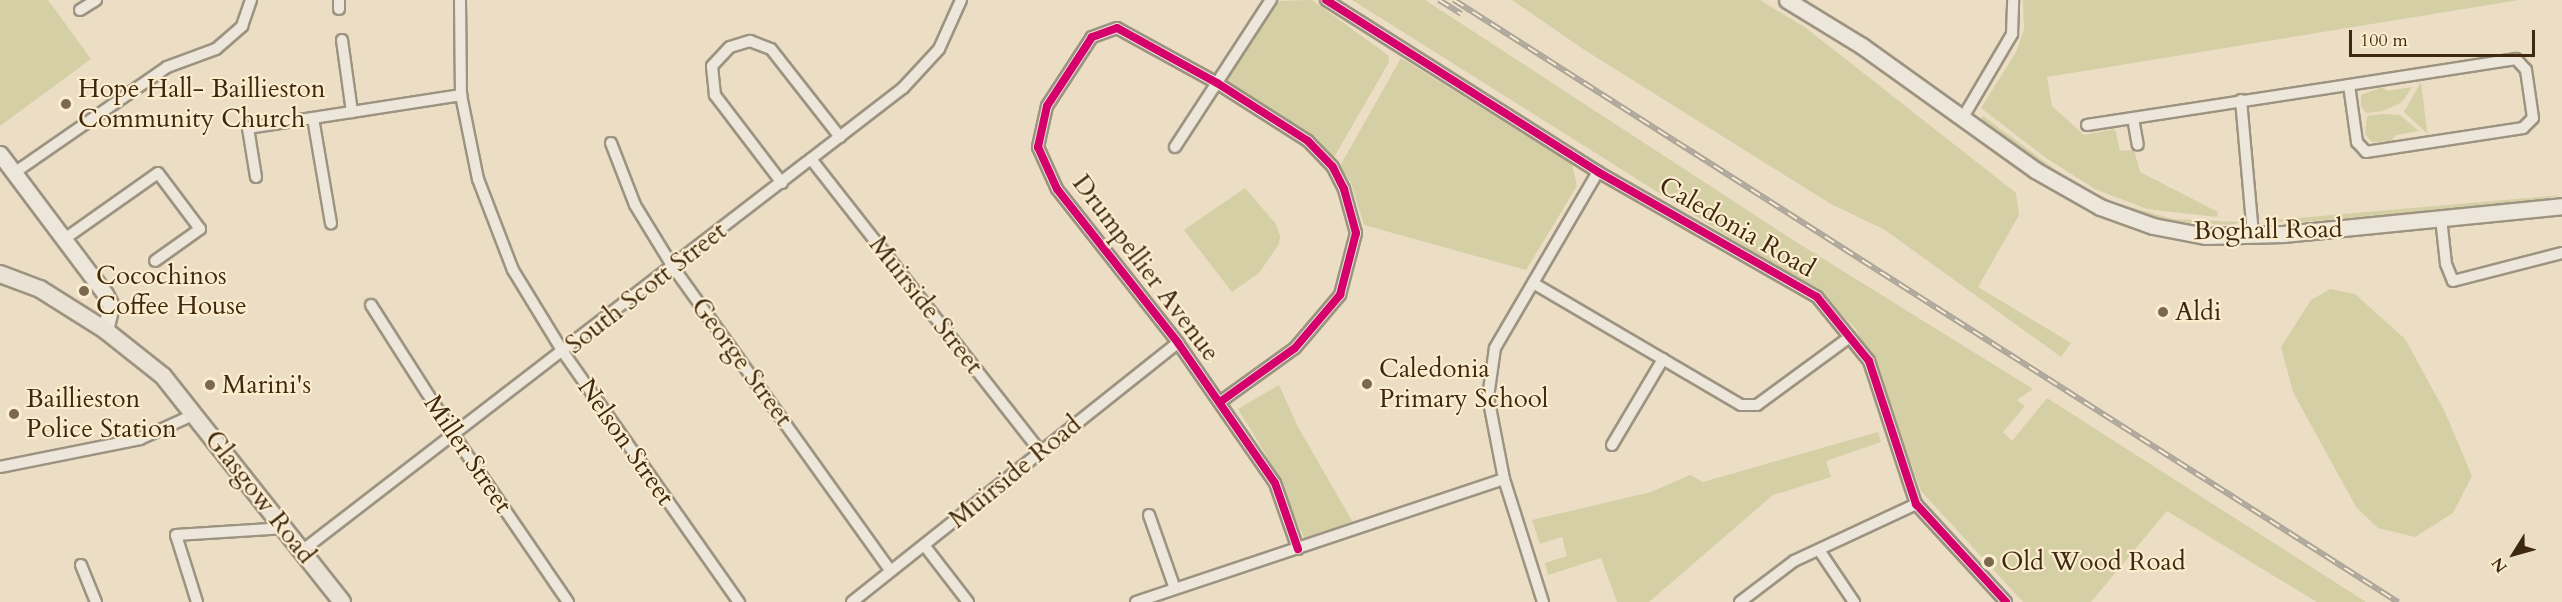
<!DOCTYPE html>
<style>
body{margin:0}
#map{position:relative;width:2562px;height:602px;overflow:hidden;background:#ebdec5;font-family:Cardo,serif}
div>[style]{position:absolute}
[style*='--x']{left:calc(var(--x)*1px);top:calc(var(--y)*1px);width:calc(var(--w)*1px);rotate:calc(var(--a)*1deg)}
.green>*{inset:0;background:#d5cfa5}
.roads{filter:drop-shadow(2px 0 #9d9381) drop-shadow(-2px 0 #9d9381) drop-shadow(0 2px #9d9381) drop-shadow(0 -2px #9d9381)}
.street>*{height:10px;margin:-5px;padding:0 5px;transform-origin:5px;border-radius:5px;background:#ede6da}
.secondary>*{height:15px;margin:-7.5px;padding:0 7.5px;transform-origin:7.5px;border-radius:7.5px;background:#ede6da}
.primary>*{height:16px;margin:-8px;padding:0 8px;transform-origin:8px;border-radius:8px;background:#eae2d4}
.rail>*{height:6px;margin-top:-3px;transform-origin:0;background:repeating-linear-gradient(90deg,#fcedcf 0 11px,#aca59a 0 22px);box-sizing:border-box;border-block:2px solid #aca59a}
.cycleway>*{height:8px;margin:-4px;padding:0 4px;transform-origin:4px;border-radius:4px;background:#d6006c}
.dots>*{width:16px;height:16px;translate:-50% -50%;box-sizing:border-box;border:3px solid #fcedcf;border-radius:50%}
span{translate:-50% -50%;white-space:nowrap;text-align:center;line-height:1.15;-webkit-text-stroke:4.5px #fcedcf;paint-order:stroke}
.poi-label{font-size:26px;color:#3f2810}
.left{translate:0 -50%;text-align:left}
.street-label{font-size:26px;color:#3f2810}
.north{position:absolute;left:2484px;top:524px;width:60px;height:60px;-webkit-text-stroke:4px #fcedcf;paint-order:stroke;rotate:233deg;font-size:16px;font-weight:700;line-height:24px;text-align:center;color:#3f2810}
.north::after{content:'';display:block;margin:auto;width:21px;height:27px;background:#3f2810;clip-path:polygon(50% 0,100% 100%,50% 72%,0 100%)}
.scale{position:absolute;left:2349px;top:30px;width:186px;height:27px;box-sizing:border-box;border:3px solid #3f2810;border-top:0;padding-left:8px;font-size:18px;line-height:21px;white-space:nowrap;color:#3f2810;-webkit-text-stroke:4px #fcedcf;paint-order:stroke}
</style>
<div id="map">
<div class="green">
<i style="clip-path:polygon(0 0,48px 0,91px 59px,0 126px)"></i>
<i style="clip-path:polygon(1312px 0,1388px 55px,1389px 62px,1333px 159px,1312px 137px,1224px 83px,1277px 1px)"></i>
<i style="clip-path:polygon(1352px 0,1425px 0,1793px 240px,2033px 389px,2017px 400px,2025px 406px,2003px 432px,2012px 441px,2047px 398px,2366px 602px,2317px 602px,2167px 511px,2091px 602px,2023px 602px,1921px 491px,1876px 367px,1855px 328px,1823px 296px)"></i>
<i style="clip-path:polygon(1512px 0,1760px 0,1806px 28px,2016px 193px,2019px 215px,1978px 287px,2071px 343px,2061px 357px,1885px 230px,1831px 204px,1583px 49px)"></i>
<i style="clip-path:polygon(2023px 0,2519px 0,2047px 77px,2052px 106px,2084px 135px,2115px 129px,2120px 151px,2134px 150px,2140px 172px,2218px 212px,2217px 217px,2147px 209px,2095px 189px,2046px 158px,1981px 108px,2016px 52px,2024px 30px)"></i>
<i style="clip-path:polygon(1401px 58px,1572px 164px,1577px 186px,1526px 270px,1364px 225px,1351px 183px,1340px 166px)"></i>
<i style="clip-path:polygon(2421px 82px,2427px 131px,2429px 135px,2404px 112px)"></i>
<i style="clip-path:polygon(2382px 87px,2387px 91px,2412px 87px,2402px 102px,2383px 111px,2366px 113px,2361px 106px,2361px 95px)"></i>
<i style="clip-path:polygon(2383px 114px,2400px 115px,2419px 131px,2396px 135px,2391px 141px,2372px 142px,2365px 134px,2367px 116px)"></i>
<i style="clip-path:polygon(1983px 116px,2068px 179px,2113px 202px,2173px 219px,2240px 222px,2232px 225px,2172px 222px,2112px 204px,2046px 168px,1981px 119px)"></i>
<i style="clip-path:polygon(1245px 188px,1276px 224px,1280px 236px,1279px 244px,1259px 273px,1232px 292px,1184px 230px)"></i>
<i style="clip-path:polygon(2562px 195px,2530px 202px,2302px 222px,2262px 221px)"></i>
<i style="clip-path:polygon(2330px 289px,2355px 294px,2405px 339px,2444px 410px,2472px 476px,2453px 513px,2415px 537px,2378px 528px,2356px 507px,2293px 392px,2281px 347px,2311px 300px)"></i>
<i style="clip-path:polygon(1279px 385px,1298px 427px,1354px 524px,1305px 540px,1265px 453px,1238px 409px)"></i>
<i style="clip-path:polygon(1878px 432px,1881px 442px,1826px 461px,1831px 477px,1773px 495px,1649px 602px,1617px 602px,1601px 558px,1548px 575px,1545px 563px,1567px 556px,1562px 537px,1540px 544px,1532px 520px,1651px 492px,1690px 475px,1703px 482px)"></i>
</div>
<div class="roads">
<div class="street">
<i style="--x:339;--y:0;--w:9;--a:90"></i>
<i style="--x:460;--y:0;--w:95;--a:89.4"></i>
<i style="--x:461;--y:95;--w:86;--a:78.6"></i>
<i style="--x:478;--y:179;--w:97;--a:69"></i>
<i style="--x:513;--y:270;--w:96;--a:58.6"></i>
<i style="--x:563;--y:352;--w:306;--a:54.9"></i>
<i style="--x:1326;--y:0;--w:322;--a:32.3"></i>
<i style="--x:1598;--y:172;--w:252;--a:29.7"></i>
<i style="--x:1817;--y:297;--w:82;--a:50.9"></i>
<i style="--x:1869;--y:361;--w:151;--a:71.8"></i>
<i style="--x:1916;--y:504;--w:133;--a:47.4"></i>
<i style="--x:80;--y:10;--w:19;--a:-32"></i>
<i style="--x:342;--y:40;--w:73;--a:82.1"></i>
<i style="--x:2241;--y:100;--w:136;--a:84.9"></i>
<i style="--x:313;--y:118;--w:107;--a:80.3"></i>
<i style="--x:2133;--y:118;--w:27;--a:80"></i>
<i style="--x:1962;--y:119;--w:99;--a:-59.5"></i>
<i style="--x:2012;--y:34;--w:34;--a:-88"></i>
<i style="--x:2087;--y:125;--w:265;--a:-8.7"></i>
<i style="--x:2349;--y:85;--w:58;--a:82"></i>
<i style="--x:2357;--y:142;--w:13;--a:48"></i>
<i style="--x:2366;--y:152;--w:159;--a:-8.7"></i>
<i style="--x:2523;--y:128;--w:14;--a:-45"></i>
<i style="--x:2533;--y:118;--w:49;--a:-98.3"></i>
<i style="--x:2526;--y:70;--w:15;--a:-132"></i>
<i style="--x:2516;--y:59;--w:169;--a:171.2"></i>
<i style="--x:611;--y:143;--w:66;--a:68.8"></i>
<i style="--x:635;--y:205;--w:73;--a:58.5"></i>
<i style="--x:673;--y:267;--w:374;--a:54.4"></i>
<i style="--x:1175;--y:147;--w:176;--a:-56.9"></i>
<i style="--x:811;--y:159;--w:372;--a:51.9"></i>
<i style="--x:14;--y:173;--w:186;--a:-34.7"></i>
<i style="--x:167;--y:67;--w:52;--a:-20.2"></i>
<i style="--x:216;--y:49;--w:35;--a:-41"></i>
<i style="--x:242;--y:26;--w:28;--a:-71"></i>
<i style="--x:256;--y:177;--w:50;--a:-99.3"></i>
<i style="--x:248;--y:128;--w:216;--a:-8.8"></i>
<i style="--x:782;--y:183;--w:111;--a:-127.3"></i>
<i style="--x:715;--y:95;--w:29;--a:-96"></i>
<i style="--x:712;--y:66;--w:26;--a:-47"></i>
<i style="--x:730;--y:47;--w:21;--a:-17"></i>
<i style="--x:750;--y:41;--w:22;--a:21"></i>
<i style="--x:771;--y:49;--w:112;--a:51.9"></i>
<i style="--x:2441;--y:218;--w:46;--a:83.8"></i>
<i style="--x:2446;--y:264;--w:18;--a:68"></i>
<i style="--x:2453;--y:281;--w:113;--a:-14.4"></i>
<i style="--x:63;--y:240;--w:116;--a:-35.2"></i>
<i style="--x:158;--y:173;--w:70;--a:53.1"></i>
<i style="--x:200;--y:229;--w:55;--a:144.6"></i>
<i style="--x:1533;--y:283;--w:241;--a:30.4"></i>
<i style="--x:1741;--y:405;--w:16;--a:0"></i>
<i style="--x:1757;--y:405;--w:115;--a:-36.2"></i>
<i style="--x:371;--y:305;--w:156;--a:57.5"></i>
<i style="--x:455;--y:437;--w:200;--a:55.6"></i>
<i style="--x:1220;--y:402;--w:92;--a:-35.8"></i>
<i style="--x:1295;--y:348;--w:70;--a:-49.7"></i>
<i style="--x:1340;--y:295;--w:64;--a:-75.5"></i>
<i style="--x:1356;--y:233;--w:46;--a:-105.3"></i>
<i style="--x:1344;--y:189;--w:25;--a:-117"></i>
<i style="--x:1333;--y:167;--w:36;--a:-134"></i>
<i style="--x:1308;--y:141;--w:108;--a:-147.5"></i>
<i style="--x:1217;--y:83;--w:114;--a:-151.2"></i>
<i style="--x:1117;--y:28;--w:27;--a:160"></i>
<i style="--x:1092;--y:37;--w:82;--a:123.1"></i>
<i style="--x:1047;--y:106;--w:42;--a:102.4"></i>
<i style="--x:1038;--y:147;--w:46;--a:65.7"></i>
<i style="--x:1057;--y:189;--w:196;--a:51.8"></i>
<i style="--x:1178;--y:343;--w:170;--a:55.3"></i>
<i style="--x:1275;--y:483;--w:70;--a:70.8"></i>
<i style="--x:1612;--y:445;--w:100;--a:-59.3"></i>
<i style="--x:0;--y:467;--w:143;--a:-11.3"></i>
<i style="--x:140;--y:439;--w:60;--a:-24.4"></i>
<i style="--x:1149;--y:515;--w:78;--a:70.6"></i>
<i style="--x:924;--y:545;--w:72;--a:52.3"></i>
<i style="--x:303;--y:550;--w:757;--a:-37.6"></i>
<i style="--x:903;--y:88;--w:53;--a:-47.3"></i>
<i style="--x:939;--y:49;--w:54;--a:-65.8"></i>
<i style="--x:1819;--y:550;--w:63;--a:56.1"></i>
<i style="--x:81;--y:565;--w:40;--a:68"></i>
<i style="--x:197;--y:602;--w:70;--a:-107.4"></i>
<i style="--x:176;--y:535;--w:110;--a:-3.6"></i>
<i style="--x:852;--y:602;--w:416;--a:-38.5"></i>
<i style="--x:1136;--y:602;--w:388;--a:-18.5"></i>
<i style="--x:1543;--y:602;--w:129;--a:-107.6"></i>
<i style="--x:1504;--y:479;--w:84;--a:-101"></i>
<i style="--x:1488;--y:397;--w:49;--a:-81.9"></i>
<i style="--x:1495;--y:348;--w:204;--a:-59.7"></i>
<i style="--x:1740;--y:602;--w:68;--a:-37.2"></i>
<i style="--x:1794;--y:561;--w:135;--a:-25"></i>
</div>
<div class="secondary">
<i style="--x:1787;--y:0;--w:88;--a:31.5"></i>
<i style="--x:1862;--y:46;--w:213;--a:35.6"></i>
<i style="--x:2035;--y:170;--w:75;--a:29.6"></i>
<i style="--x:2100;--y:207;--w:56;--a:19.7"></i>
<i style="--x:2153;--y:226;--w:54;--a:10.7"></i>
<i style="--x:2206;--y:236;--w:77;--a:-1.5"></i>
<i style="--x:2283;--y:234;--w:280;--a:-5.7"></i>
<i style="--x:0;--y:154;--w:175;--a:53.1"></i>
<i style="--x:105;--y:294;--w:13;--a:63"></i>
<i style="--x:111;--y:306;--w:25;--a:104"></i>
</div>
<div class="primary">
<i style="--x:0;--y:274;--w:43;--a:20.6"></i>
<i style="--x:40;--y:289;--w:77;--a:32.2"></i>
<i style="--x:105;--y:330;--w:74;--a:38.4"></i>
<i style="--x:163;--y:376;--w:288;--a:51.6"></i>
</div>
</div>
<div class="rail">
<i style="--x:1439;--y:0;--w:26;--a:32"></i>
<i style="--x:1454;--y:0;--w:1120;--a:32.53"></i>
</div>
<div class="cycleway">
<i style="--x:1326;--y:0;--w:322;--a:32.3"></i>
<i style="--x:1598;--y:172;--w:252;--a:29.7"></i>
<i style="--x:1817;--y:297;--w:82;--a:50.9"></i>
<i style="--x:1869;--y:361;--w:151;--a:71.8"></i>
<i style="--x:1916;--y:504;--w:133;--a:47.4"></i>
<i style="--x:1220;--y:402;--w:92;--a:-35.8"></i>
<i style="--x:1295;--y:348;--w:70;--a:-49.7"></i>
<i style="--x:1340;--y:295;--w:64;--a:-75.5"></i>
<i style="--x:1356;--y:233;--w:46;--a:-105.3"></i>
<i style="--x:1344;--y:189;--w:25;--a:-117"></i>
<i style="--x:1333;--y:167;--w:36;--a:-134"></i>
<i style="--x:1308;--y:141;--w:108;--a:-147.5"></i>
<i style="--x:1217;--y:83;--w:114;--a:-151.2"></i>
<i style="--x:1117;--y:28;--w:27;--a:160"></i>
<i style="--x:1092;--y:37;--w:82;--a:123.1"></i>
<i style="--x:1047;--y:106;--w:42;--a:102.4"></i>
<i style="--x:1038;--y:147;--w:46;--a:65.7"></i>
<i style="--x:1057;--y:189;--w:196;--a:51.8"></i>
<i style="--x:1178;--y:343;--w:170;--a:55.3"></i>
<i style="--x:1275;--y:483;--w:70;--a:70.8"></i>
</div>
<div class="dots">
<i style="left:66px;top:104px;background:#7b684f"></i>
<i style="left:84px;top:291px;background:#7b684f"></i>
<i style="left:2163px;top:312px;background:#7b684f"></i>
<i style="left:1367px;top:384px;background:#7b684f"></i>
<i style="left:210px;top:385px;background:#7b684f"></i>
<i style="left:14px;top:414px;background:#7b684f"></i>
<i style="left:1989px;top:562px;background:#7b684f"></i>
</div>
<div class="poi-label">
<span class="left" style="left:78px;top:104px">Hope Hall- Baillieston<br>Community Church</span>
<span class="left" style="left:96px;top:291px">Cocochinos<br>Coffee House</span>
<span class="left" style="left:2175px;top:312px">Aldi</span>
<span class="left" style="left:1379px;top:384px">Caledonia<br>Primary School</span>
<span class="left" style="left:222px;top:385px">Marini's</span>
<span class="left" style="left:26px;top:414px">Baillieston<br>Police Station</span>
<span class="left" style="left:2001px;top:562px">Old Wood Road</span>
</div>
<div class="street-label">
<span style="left:1737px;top:227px;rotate:30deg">Caledonia Road</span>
<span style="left:2268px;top:230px;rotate:-1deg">Boghall Road</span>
<span style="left:1146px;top:268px;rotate:53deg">Drumpellier Avenue</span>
<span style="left:646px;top:288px;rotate:-38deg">South Scott Street</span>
<span style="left:926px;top:305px;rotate:52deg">Muirside Street</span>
<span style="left:742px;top:362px;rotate:54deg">George Street</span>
<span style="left:626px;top:442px;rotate:55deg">Nelson Street</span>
<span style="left:468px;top:454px;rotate:56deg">Miller Street</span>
<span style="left:1015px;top:472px;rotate:-39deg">Muirside Road</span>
<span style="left:260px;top:497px;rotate:52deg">Glasgow Road</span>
</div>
<div class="north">N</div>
<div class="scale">100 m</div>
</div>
